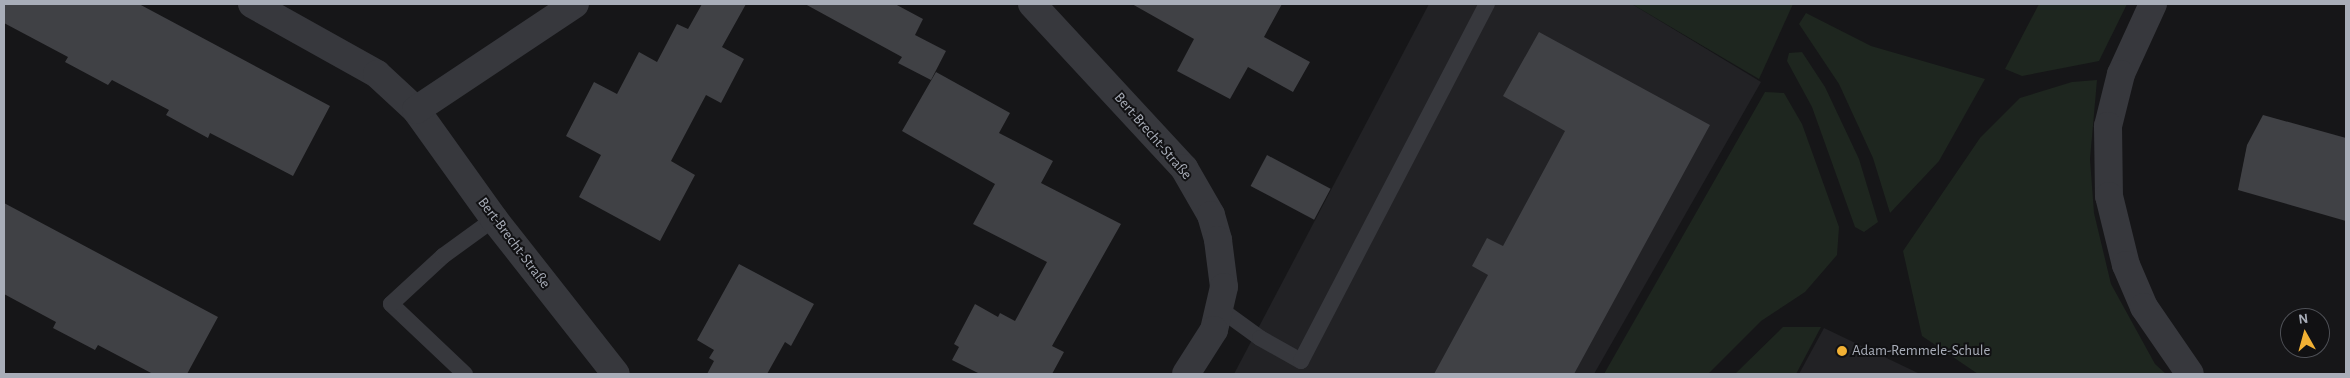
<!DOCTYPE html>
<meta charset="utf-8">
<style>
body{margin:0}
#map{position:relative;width:2350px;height:378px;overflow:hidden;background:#161618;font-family:"Alegreya Sans",sans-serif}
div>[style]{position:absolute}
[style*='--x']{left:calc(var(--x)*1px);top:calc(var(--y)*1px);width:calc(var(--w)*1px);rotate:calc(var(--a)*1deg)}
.built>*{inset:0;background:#222225}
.green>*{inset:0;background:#1e261f}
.building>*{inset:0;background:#404145;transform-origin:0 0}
.service>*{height:16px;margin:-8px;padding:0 8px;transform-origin:8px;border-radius:8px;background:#37383d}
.minor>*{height:28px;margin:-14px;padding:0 14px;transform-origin:14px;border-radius:14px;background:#37383d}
.dots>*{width:14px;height:14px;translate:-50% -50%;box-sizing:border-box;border:2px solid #111113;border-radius:50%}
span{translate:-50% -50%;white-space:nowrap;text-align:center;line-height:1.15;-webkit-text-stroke:4px #111113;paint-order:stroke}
.street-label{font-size:15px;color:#a8adb8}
.poi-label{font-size:15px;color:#a8adb8}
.left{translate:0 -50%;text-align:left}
.frame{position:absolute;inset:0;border:5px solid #a8adb8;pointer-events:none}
.north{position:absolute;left:2280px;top:308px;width:50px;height:50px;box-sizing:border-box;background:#111113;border:1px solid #4d4f55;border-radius:50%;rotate:353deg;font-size:14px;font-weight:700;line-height:20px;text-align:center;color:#a8adb8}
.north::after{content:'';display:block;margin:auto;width:18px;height:22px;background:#f2b134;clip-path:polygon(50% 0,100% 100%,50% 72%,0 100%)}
</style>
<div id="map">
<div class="built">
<i style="clip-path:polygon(1429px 4px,1632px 4px,1761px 82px,1594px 374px,1234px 374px)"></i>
<i style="clip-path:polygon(1824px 328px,1920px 374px,1799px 374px)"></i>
</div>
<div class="green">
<i style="clip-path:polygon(1632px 4px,1793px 4px,1759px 79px)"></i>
<i style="clip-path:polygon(2039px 4px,2127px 4px,2099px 61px,2022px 76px,2005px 69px)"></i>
<i style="clip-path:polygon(1806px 13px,1871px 46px,1985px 79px,1939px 161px,1890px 213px,1873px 158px,1839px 84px,1799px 24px)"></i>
<i style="clip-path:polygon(1802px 52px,1825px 87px,1859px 159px,1878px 222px,1864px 232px,1855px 227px,1812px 107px,1787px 61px,1789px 53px)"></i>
<i style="clip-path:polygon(2097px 80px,2090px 159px,2094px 213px,2111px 284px,2155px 364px,2166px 374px,1978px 374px,1922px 336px,1903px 251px,1980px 138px,2020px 98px,2072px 82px)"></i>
<i style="clip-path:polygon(1765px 92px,1784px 93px,1802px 124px,1839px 227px,1837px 255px,1805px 292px,1761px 321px,1708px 374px,1604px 374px)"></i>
<i style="clip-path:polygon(1783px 327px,1821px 327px,1796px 374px,1735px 374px)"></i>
</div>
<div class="building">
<i style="clip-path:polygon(4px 4px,139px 4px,330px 106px,293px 176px,210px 133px,208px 138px,166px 115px,169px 110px,112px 80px,108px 85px,65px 62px,68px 57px,4px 23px)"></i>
<i style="clip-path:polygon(702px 4px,746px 4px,722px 47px,744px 59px,721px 103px,706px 95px,671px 161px,695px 175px,660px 241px,579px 197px,601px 155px,566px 136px,594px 82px,617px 94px,639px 52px,657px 62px,677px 24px,688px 29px)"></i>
<i style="clip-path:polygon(805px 4px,895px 4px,923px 19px,915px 35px,946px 51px,931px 80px,898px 63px,902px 57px)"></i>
<i style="clip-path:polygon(1132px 4px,1282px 4px,1264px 37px,1310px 62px,1293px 92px,1248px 67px,1230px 99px,1177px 71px,1194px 39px)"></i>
<i style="clip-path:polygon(1539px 32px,1710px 125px,1574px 374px,1434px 374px,1488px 275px,1472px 266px,1487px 238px,1503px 246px,1565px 131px,1503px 96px)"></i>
<i style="clip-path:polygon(936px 72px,1010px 113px,999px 133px,1053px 161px,1041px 183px,1121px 224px,1052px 346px,1064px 352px,1052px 374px,980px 374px,952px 360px,959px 347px,954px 344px,975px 304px,998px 317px,1000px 313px,1015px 321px,1047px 262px,973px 224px,995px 184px,902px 131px)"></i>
<i style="clip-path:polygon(2263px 115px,2346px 138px,2346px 221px,2238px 190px,2247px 145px)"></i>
<i style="left:1267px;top:155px;width:72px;height:35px;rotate:28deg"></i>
<i style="clip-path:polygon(4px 203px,218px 317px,187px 374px,153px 374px,98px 345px,95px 350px,53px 328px,56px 322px,4px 294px)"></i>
<i style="clip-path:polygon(739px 264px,814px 304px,791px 346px,785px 342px,767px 374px,707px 374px,714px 361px,709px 358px,714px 350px,697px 340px)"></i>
</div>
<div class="service">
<i style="--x:1220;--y:309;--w:49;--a:35.9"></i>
<i style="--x:1260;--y:338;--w:47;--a:29.3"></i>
<i style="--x:1301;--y:361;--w:403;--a:-62.5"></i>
<i style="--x:465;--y:374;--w:102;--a:-136.6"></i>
<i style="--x:391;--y:304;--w:71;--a:-42.7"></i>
<i style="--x:443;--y:256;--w:63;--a:-36"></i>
</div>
<div class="minor">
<i style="--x:252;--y:4;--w:143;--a:29.2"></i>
<i style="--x:377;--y:74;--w:53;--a:42.7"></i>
<i style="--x:416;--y:110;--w:134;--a:54.4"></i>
<i style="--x:494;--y:219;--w:197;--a:51.8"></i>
<i style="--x:1032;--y:4;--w:224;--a:47.2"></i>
<i style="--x:1184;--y:168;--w:54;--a:60.1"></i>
<i style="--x:1211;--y:215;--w:26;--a:74"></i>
<i style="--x:1218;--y:240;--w:47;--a:82.7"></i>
<i style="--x:1224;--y:287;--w:44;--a:103.1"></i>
<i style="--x:1214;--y:330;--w:52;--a:122.5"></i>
<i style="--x:2153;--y:4;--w:77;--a:114.6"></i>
<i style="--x:2121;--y:74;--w:54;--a:104"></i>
<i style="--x:2108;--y:126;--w:70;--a:89.2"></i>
<i style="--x:2109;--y:196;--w:71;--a:76.2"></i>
<i style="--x:2126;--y:265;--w:46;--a:66.8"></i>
<i style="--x:2144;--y:307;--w:81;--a:55.5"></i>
<i style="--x:416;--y:110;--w:191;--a:-33.7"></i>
</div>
<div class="dots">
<i style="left:1842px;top:351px;background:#f2b134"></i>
</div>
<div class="street-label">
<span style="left:1153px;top:136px;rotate:49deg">Bert-Brecht-Straße</span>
<span style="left:514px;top:243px;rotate:53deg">Bert-Brecht-Straße</span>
</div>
<div class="poi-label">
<span class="left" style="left:1852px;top:351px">Adam-Remmele-Schule</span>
</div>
<div class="frame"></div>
<div class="north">N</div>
</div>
